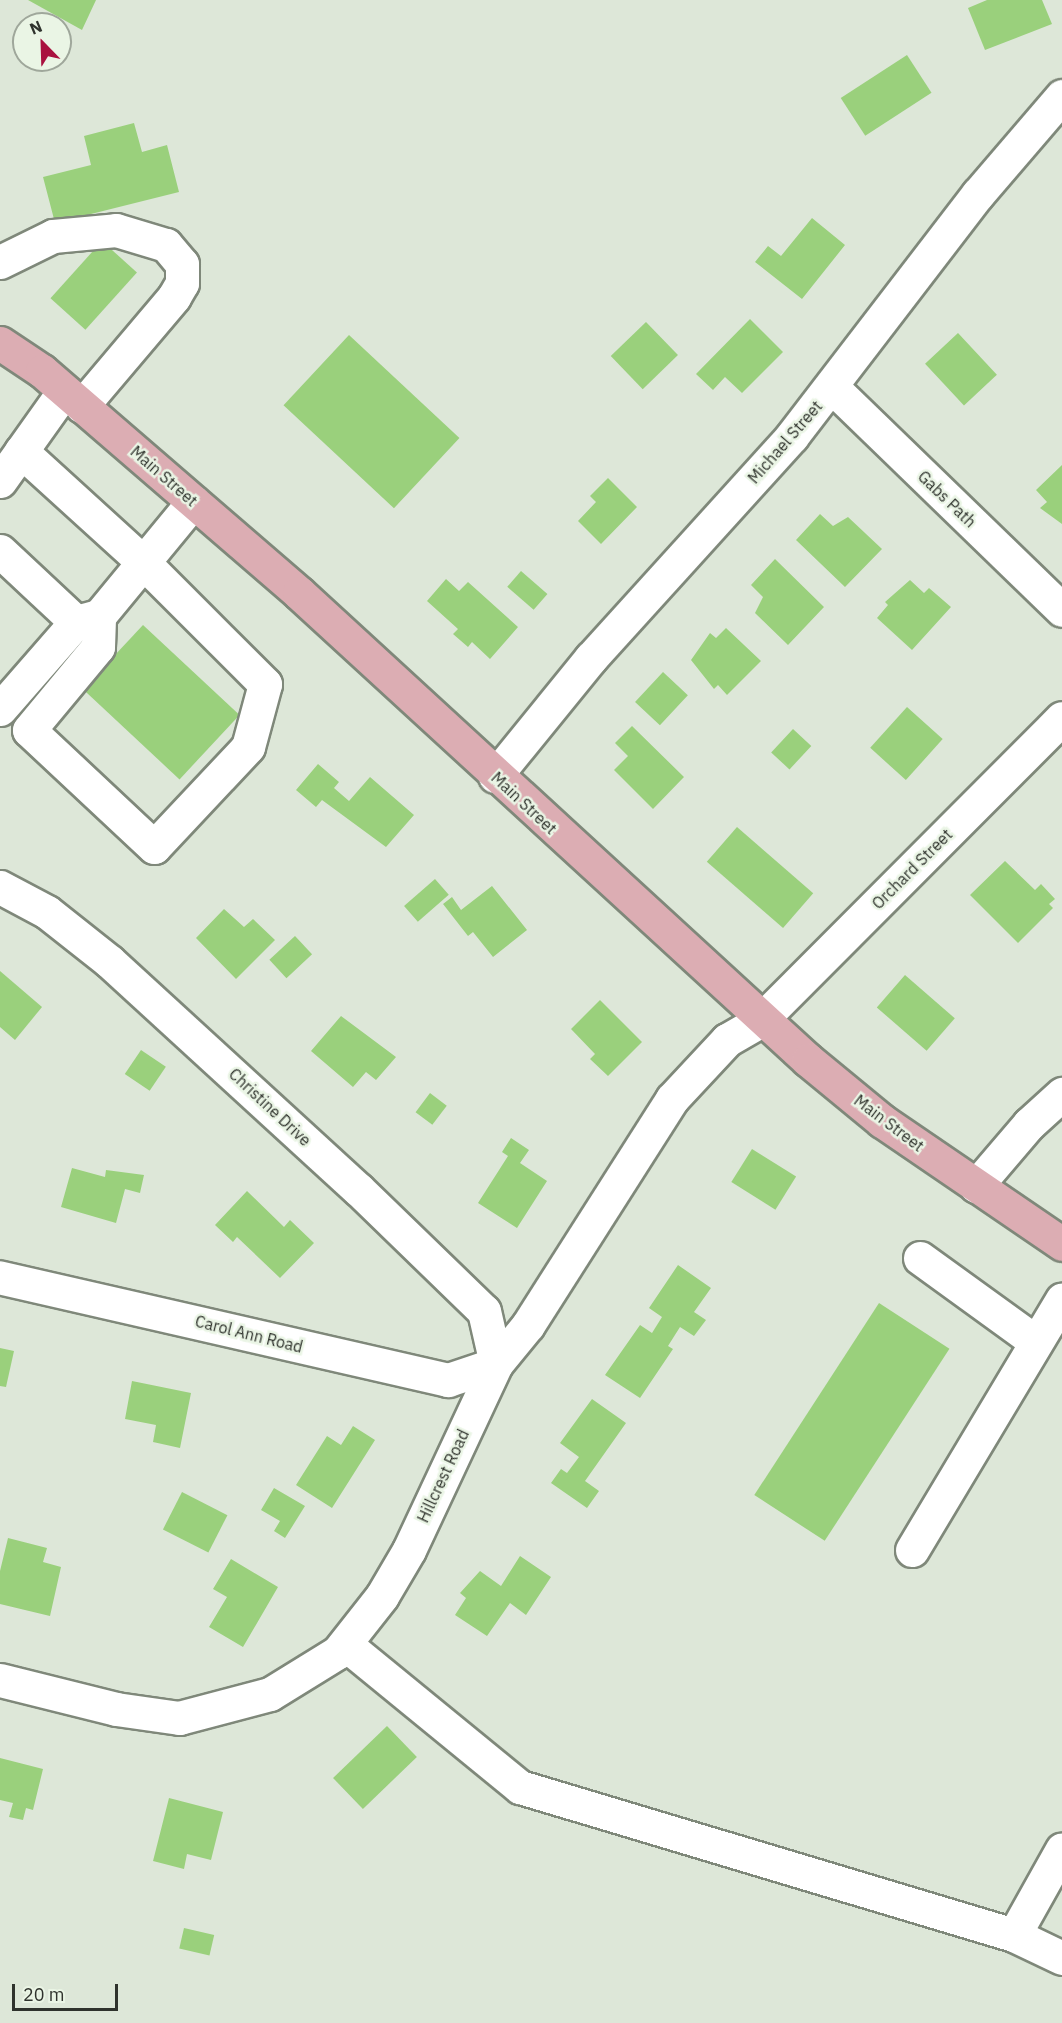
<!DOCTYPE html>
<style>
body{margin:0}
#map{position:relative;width:1062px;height:2023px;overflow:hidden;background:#dde7d8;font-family:"IBM Plex Sans",sans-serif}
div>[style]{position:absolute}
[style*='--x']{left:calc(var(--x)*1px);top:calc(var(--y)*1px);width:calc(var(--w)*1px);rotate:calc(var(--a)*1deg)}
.building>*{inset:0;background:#9ad07c;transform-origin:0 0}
.roads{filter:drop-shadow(2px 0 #7f887a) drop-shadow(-2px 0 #7f887a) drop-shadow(0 2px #7f887a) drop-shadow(0 -2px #7f887a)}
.minor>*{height:33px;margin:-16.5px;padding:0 16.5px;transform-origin:16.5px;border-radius:16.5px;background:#fff}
.major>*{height:33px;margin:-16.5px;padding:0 16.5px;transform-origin:16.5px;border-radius:16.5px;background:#dcadb3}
span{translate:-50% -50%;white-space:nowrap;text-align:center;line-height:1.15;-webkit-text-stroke:5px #eaf5e5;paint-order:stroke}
.street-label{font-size:16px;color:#2f332d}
.north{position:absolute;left:12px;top:12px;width:60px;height:60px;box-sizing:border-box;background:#eaf5e5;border:2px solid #9fa79b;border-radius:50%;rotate:337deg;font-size:16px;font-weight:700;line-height:24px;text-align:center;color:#2f332d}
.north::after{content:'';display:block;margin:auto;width:21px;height:27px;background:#a9123f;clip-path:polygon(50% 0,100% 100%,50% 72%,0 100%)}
.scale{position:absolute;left:12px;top:1984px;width:106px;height:27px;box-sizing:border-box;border:3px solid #2f332d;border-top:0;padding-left:8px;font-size:18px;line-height:21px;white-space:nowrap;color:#2f332d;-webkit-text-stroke:4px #eaf5e5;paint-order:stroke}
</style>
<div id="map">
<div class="building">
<i style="clip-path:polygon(28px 0,96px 0,82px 30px)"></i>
<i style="clip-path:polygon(987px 0,1042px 0,1052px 24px,985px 50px,968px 8px)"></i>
<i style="left:907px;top:55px;width:45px;height:79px;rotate:57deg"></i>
<i style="clip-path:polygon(134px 123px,142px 152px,167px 145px,179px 192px,55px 223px,43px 177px,91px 165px,84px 136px)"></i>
<i style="clip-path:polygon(812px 218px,845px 245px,802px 299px,755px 262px,768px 246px,781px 256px)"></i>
<i style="left:102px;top:241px;width:47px;height:77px;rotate:42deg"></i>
<i style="clip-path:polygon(750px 319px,783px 352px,742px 393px,725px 377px,713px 390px,696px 374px)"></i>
<i style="left:646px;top:322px;width:46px;height:49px;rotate:46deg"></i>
<i style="left:958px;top:333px;width:57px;height:45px;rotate:47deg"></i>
<i style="left:349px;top:335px;width:151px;height:96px;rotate:43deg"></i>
<i style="clip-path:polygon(1062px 465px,1062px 524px,1040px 508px,1047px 502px,1036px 490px)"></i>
<i style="clip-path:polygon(608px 478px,637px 507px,601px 544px,578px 521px,596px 502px,590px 496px)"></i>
<i style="clip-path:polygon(820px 514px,833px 526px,848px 517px,882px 549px,845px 587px,796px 540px)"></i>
<i style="clip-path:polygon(775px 559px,824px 607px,788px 645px,755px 613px,763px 597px,751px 585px)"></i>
<i style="left:521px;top:571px;width:35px;height:21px;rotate:41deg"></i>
<i style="clip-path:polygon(446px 579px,459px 591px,468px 582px,518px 627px,490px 659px,472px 642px,468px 647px,453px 634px,458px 629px,427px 601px)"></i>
<i style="clip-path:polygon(910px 580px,924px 593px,929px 588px,951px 607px,912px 650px,877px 618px,888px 605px,885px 602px)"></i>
<i style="left:143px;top:625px;width:132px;height:88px;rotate:43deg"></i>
<i style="clip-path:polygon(726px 628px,761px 661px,727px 695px,718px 685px,714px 689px,691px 660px,710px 633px,716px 638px)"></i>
<i style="left:663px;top:672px;width:34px;height:41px;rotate:43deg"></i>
<i style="left:907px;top:707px;width:48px;height:55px;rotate:42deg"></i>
<i style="clip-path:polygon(632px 726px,684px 777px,653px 809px,614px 770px,628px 756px,615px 743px)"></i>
<i style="left:793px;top:729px;width:25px;height:32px;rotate:43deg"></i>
<i style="clip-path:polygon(318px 764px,339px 782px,334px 788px,349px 801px,370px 777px,414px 815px,386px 847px,322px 800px,316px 807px,296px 790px)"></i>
<i style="left:737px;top:827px;width:101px;height:46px;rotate:41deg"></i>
<i style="clip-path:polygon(1005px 861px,1035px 890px,1041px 884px,1055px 899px,1049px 904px,1053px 908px,1018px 943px,970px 895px)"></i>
<i style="left:435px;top:879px;width:21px;height:41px;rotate:49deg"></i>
<i style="clip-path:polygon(492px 886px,527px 930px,493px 957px,473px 932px,468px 936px,443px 904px,452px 897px,461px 910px)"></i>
<i style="clip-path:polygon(224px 909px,244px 927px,253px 919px,275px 940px,236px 979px,196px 938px)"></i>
<i style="left:295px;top:936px;width:25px;height:35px;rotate:47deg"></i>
<i style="clip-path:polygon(0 971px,42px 1007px,15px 1040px,0 1027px)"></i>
<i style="left:905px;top:975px;width:66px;height:43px;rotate:41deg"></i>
<i style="clip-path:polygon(600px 1000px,642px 1042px,608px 1076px,590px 1059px,595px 1054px,571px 1029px)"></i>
<i style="clip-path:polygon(341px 1016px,396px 1057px,376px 1080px,366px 1072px,353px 1087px,311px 1051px)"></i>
<i style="left:141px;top:1050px;width:30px;height:29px;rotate:34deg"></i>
<i style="left:430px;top:1093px;width:21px;height:24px;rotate:37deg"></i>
<i style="clip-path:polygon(511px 1138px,529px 1150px,520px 1163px,547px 1181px,517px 1228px,478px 1203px,508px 1156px,502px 1152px)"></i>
<i style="left:752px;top:1149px;width:52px;height:39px;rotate:32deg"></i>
<i style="clip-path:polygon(72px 1168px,105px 1177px,106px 1170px,144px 1175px,140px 1193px,125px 1189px,116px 1223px,61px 1207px)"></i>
<i style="clip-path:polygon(247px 1191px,284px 1227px,290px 1220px,314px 1243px,280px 1278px,237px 1237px,233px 1242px,215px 1225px)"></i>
<i style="clip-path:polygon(678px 1265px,711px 1288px,694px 1312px,706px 1320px,694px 1336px,680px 1327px,668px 1346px,673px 1349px,640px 1398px,605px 1375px,640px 1325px,652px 1333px,662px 1317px,649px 1308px)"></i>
<i style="left:879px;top:1303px;width:84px;height:229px;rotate:33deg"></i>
<i style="clip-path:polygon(0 1348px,14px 1351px,6px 1387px,0 1386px)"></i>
<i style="clip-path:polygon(132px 1381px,191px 1393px,180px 1448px,153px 1442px,156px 1425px,125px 1419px)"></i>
<i style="clip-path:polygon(592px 1399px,626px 1423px,585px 1481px,599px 1491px,587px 1508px,551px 1483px,561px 1469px,567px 1473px,579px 1457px,560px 1443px)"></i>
<i style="clip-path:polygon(353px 1426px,375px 1440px,332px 1508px,296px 1485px,327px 1436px,341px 1445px)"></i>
<i style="clip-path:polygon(274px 1488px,305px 1506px,285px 1538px,274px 1531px,280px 1521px,261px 1510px)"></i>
<i style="left:182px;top:1492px;width:51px;height:42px;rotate:27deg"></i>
<i style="clip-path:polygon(8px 1538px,47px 1548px,43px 1562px,61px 1567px,50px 1616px,0 1604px,0 1571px)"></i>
<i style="clip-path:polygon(520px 1556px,551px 1577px,526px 1615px,510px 1603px,487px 1636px,455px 1615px,466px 1598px,460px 1593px,480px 1571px,501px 1586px)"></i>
<i style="clip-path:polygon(231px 1559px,278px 1587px,243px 1647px,209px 1627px,227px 1597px,213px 1589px)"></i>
<i style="left:387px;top:1726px;width:43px;height:75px;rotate:46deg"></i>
<i style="clip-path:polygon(0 1758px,43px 1769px,33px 1810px,26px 1808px,23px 1820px,9px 1817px,13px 1803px,0 1800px)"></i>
<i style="clip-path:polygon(169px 1798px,223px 1812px,211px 1860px,187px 1854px,184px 1869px,153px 1861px)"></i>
<i style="left:184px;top:1928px;width:31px;height:21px;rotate:13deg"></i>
</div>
<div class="roads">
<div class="minor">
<i style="--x:0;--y:262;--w:59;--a:-26.1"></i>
<i style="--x:53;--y:236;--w:63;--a:-5.4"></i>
<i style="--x:116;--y:230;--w:52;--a:16.7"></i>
<i style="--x:166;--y:245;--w:25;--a:50"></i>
<i style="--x:182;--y:264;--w:19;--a:90"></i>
<i style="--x:182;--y:283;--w:16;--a:120"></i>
<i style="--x:174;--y:297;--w:143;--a:130.2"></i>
<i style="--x:832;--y:387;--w:320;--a:44.1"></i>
<i style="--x:21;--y:451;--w:164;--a:42.3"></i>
<i style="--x:142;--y:561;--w:174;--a:45"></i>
<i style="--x:265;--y:684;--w:65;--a:105.1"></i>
<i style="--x:248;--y:747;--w:137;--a:133.2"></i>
<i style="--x:154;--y:847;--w:171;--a:-136.9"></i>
<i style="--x:29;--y:730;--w:108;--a:-50.3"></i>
<i style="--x:98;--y:647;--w:31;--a:-88"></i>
<i style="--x:0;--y:481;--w:110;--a:-54.6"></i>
<i style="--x:0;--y:551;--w:104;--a:43.1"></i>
<i style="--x:76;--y:622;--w:24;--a:-15"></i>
<i style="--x:99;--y:616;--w:148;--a:-50.5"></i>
<i style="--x:0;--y:709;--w:116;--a:-48.9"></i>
<i style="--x:495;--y:776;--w:152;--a:-50.9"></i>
<i style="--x:591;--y:658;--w:299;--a:-47.8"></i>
<i style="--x:792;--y:436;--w:305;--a:-52.5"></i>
<i style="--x:978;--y:194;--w:129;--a:-49.4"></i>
<i style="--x:0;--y:887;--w:53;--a:28"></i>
<i style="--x:47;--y:912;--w:80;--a:38.4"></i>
<i style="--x:110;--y:962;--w:336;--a:42.5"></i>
<i style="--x:358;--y:1189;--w:175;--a:44.1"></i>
<i style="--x:484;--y:1311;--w:54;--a:77.2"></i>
<i style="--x:496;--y:1364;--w:51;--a:161.6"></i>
<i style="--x:448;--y:1380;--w:460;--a:-167.1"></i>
<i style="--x:976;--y:1186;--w:82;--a:-49.5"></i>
<i style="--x:1029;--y:1124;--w:45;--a:-42.3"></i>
<i style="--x:920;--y:1258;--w:143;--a:35.9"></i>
<i style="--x:912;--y:1550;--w:292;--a:-59.1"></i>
<i style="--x:345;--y:1644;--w:226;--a:39.3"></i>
<i style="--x:520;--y:1787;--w:516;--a:16.68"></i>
<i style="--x:1014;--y:1935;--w:53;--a:25.6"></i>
<i style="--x:0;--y:1680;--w:120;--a:14"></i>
<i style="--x:116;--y:1709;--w:64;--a:8.1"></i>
<i style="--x:179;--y:1718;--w:94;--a:-14.8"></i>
<i style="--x:270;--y:1694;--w:80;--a:-31.7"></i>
<i style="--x:338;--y:1652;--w:71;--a:-51.8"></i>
<i style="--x:382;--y:1596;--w:53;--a:-59.6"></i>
<i style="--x:409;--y:1550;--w:205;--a:-64.9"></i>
<i style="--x:496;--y:1364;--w:50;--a:-50.6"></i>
<i style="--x:528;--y:1325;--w:268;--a:-57.5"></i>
<i style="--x:672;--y:1099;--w:81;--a:-47"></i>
<i style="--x:727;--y:1040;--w:39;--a:-30"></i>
<i style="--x:761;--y:1020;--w:426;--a:-45.1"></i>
<i style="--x:1014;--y:1935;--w:98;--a:-60.8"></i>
</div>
<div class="major">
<i style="--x:0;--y:343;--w:50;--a:33.7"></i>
<i style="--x:42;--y:371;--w:340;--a:40.8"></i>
<i style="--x:299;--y:593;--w:691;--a:42.54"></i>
<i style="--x:808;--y:1060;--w:96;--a:39.5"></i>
<i style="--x:882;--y:1121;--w:218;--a:34.3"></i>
</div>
</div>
<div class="street-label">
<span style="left:785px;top:442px;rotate:-49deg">Michael Street</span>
<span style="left:164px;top:476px;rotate:41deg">Main Street</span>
<span style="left:947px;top:499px;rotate:44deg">Gabs Path</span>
<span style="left:524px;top:803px;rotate:43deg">Main Street</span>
<span style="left:912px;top:869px;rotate:-45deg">Orchard Street</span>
<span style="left:270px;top:1107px;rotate:43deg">Christine Drive</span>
<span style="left:889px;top:1123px;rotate:37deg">Main Street</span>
<span style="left:249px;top:1334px;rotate:14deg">Carol Ann Road</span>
<span style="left:443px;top:1476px;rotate:-65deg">Hillcrest Road</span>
</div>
<div class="north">N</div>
<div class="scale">20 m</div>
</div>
